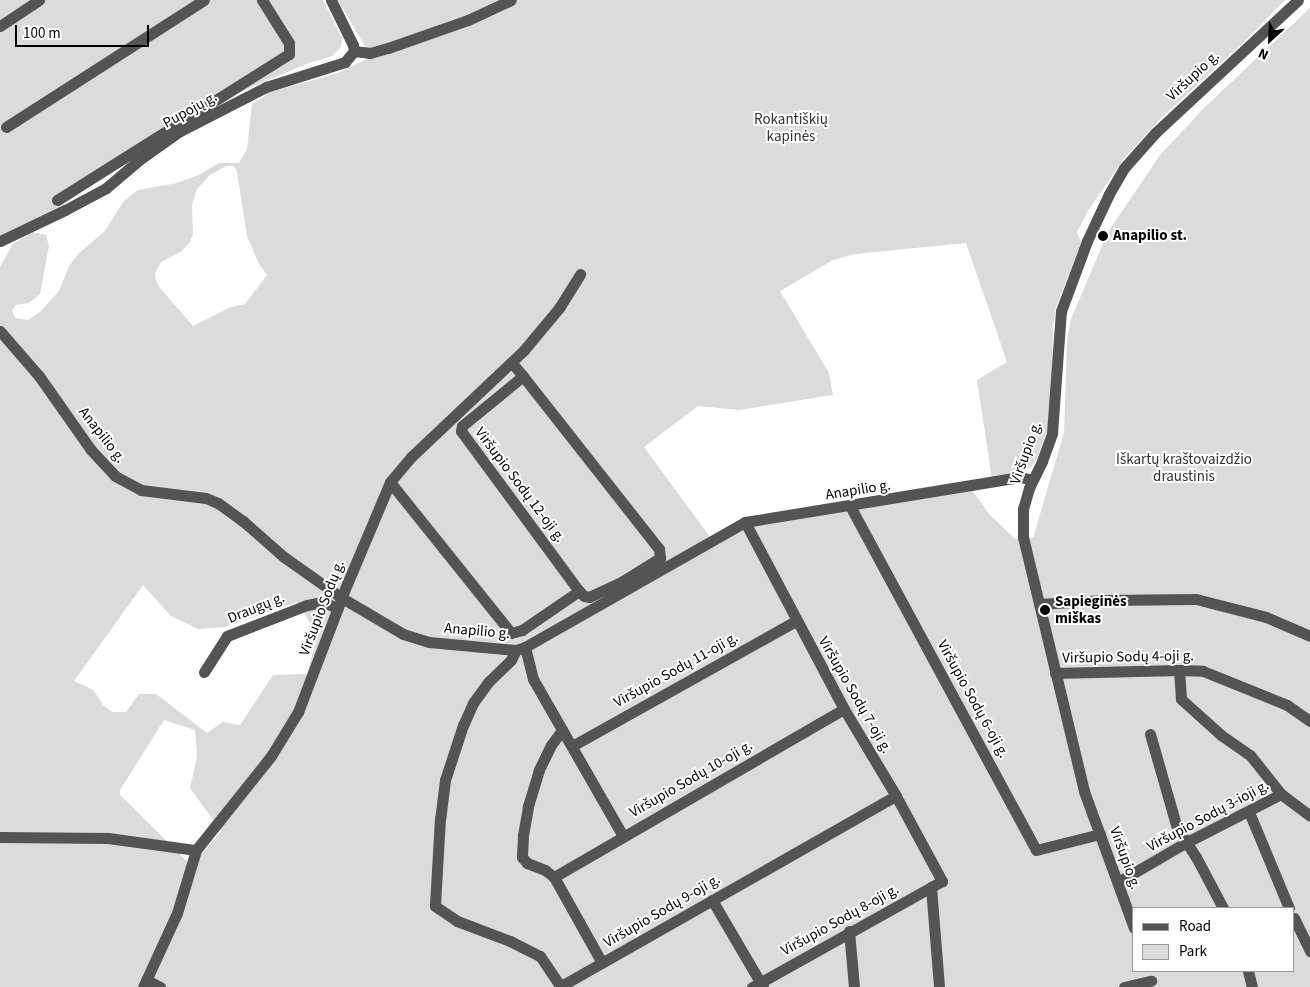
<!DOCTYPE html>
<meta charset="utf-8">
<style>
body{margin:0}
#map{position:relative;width:1310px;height:987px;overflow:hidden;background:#fff;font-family:"Source Sans 3",sans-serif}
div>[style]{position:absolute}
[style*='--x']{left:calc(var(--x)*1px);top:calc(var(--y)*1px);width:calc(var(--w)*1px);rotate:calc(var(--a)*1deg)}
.green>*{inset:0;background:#dbdbdb}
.minor>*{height:11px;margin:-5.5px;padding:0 5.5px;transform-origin:5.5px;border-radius:5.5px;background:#545454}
.dots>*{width:14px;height:14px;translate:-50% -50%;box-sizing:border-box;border:2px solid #fff;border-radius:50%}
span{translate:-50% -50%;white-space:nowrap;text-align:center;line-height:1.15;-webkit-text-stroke:4px #fff;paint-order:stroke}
.street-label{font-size:15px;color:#000}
.park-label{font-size:15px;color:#323232}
.poi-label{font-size:15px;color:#000;font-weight:700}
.left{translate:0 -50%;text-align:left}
.legend{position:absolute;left:1132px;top:907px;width:162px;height:65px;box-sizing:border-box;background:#fff;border:1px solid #999;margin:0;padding:6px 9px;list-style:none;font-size:15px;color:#000}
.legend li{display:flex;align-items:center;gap:10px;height:25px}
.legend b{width:25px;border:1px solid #999}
.north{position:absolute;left:1245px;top:15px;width:50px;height:50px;-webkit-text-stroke:4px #fff;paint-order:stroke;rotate:205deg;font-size:14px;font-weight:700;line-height:20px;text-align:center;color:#000}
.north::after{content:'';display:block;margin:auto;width:18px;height:22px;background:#000;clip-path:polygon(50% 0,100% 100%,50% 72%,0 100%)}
.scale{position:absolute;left:15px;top:25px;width:134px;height:22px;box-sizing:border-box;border:2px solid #000;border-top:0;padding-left:6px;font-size:15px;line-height:18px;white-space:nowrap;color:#000;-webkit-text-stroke:4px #fff;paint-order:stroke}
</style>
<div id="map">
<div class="green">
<i style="clip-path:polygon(0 0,323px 0,342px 38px,341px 47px,332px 56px,309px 63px,240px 92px,116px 168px,56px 210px,0 236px)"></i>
<i style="clip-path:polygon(evenodd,338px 0,1285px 0,1241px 45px,1161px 118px,1125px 157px,1088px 211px,1077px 232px,1081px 242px,1056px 307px,1053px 327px,1051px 420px,1037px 458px,1031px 467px,1023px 471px,992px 479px,977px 380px,1007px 362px,966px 243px,855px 254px,833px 260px,780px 291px,829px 373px,833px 395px,739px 410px,698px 406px,644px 447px,710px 537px,747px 517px,972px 490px,989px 514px,1015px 539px,1033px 538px,1064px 433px,1067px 340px,1071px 319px,1108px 232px,1160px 155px,1205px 107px,1310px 8px,1310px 987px,0 987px,0 267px,13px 244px,33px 232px,46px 235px,49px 246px,40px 294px,29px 303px,16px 305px,12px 310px,15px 318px,28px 320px,40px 312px,59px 291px,69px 266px,79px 253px,104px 232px,124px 201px,138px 190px,177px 183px,199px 175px,219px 163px,239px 163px,247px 149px,252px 104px,271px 92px,338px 73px,371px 57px,338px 0,226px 166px,234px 166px,237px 172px,247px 236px,259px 264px,267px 275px,245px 304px,231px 307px,193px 326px,160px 288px,156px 281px,155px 273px,161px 262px,182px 251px,190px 242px,193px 234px,192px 205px,197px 189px,210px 175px,226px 166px,338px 0,143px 585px,171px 616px,198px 629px,225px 627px,297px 602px,313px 627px,314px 647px,307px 674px,273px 675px,240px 725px,223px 722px,207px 733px,156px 694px,139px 694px,126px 712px,112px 712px,104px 706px,93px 690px,74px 681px,143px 585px,338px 0,164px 720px,195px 730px,197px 757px,190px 788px,221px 831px,192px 866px,120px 795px,120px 790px,164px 720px,338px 0,1134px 908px,1294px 908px,1294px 971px,1134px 971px,1134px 908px)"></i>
</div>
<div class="minor">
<i style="--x:0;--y:26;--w:47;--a:-33.7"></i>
<i style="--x:354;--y:51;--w:16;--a:7"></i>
<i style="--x:370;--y:53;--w:19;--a:-16"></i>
<i style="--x:388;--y:48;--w:85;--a:-19.3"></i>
<i style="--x:468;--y:20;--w:47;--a:-24.9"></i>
<i style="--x:6;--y:127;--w:235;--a:-32.7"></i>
<i style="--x:57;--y:200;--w:274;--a:-32.2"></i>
<i style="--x:289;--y:54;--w:11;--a:-90"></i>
<i style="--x:289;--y:43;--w:51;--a:-122.1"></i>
<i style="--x:0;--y:241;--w:72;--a:-25.5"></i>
<i style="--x:65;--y:210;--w:47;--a:-28.2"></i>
<i style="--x:106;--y:188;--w:43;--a:-40.3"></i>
<i style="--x:139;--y:160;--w:50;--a:-35.3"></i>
<i style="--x:180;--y:131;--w:97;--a:-27.1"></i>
<i style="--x:266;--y:87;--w:83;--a:-17.6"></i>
<i style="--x:345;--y:62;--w:14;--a:-51"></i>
<i style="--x:354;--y:51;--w:6;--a:-99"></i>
<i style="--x:353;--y:45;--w:50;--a:-116.1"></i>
<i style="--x:0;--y:331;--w:60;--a:49.1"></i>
<i style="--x:39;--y:376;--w:90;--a:54.9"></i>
<i style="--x:91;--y:450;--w:35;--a:47"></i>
<i style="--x:115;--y:476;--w:30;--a:28"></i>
<i style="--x:141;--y:490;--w:65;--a:7"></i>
<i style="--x:206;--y:498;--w:13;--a:23"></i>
<i style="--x:218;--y:503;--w:31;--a:36"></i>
<i style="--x:243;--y:521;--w:55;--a:41.3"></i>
<i style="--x:284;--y:557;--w:71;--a:35.3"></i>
<i style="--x:342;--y:598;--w:71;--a:30.5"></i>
<i style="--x:403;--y:634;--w:27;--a:17"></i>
<i style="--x:429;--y:642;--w:87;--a:5.3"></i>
<i style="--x:516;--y:650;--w:9;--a:-18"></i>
<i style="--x:525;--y:647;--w:253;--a:-29.6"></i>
<i style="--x:745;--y:522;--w:279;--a:-9.3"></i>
<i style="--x:1020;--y:477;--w:13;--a:13"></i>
<i style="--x:512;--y:363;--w:17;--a:50"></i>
<i style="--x:523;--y:376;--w:79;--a:140.7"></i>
<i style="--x:462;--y:426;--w:5;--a:101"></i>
<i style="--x:461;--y:431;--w:199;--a:53.6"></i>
<i style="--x:390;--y:482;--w:193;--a:51.3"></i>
<i style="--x:511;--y:633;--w:11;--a:-15"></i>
<i style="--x:522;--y:630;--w:69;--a:-34.4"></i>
<i style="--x:579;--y:591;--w:7;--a:45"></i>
<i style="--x:584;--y:596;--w:5;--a:11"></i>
<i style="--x:589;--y:597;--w:38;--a:-25"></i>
<i style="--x:623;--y:581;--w:44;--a:-31.9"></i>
<i style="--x:660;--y:558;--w:9;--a:-96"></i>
<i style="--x:659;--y:549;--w:220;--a:-128.2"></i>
<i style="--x:850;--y:506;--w:391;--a:61.6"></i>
<i style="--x:1036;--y:850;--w:66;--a:-14"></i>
<i style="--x:745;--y:522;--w:212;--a:62.1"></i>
<i style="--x:844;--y:709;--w:101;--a:59.1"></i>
<i style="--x:896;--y:796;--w:97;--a:61.6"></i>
<i style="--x:942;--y:881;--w:218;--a:150.8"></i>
<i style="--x:1039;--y:604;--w:66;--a:-3.5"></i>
<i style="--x:1105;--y:600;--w:91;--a:-0.6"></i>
<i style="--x:1196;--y:599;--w:72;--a:14.4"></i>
<i style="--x:1266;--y:617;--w:48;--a:23.4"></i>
<i style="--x:525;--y:647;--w:33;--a:76"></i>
<i style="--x:533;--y:679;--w:181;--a:60.2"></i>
<i style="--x:516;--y:650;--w:11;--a:117"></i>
<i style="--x:511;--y:660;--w:30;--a:136"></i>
<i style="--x:489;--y:681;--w:27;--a:126"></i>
<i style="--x:473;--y:703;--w:24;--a:114"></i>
<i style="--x:463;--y:725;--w:58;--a:108.1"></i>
<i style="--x:445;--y:780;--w:38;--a:97"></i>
<i style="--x:440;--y:818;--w:88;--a:93.3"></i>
<i style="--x:435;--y:906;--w:27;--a:34"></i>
<i style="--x:457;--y:921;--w:57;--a:20.7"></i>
<i style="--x:510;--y:941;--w:34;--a:27"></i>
<i style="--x:540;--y:956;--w:37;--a:56"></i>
<i style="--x:1179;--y:670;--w:29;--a:86"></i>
<i style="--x:1181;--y:699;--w:54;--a:42"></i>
<i style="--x:1221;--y:735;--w:35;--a:35"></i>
<i style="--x:1250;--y:755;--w:50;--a:51.5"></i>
<i style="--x:204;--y:672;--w:43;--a:-57.4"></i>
<i style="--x:227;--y:636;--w:86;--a:-21.2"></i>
<i style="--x:307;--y:605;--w:16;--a:-11"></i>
<i style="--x:323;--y:602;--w:16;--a:22"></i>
<i style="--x:1055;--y:673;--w:124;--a:-1.4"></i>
<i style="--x:1179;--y:670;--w:24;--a:2"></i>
<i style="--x:1203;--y:671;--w:91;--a:22"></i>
<i style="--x:1287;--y:705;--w:28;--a:35"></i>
<i style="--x:562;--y:730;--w:19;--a:126"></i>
<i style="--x:551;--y:745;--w:28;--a:116"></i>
<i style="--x:539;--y:770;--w:39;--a:107"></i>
<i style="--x:528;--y:807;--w:29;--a:100"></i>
<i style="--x:523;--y:836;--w:21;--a:93"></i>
<i style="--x:522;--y:857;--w:8;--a:50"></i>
<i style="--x:527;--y:863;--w:19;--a:21"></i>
<i style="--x:545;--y:870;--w:11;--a:38"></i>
<i style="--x:554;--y:877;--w:98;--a:60.8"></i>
<i style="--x:1150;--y:734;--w:98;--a:74"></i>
<i style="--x:1177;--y:828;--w:35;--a:57"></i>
<i style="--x:1196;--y:857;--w:58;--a:62.1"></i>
<i style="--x:572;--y:746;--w:257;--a:-29.2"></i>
<i style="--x:1249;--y:812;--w:104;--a:67.4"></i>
<i style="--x:0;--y:837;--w:108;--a:0.5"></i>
<i style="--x:108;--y:838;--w:89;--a:7.8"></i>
<i style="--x:554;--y:877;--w:335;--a:-30.1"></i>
<i style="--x:1118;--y:882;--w:78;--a:-30.2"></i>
<i style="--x:1185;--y:843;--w:108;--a:-27"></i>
<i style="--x:1281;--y:794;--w:36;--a:37"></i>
<i style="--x:931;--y:887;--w:100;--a:85.4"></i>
<i style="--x:712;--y:900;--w:101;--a:59.6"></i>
<i style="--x:1294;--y:918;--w:37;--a:64"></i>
<i style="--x:1134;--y:928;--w:146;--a:-110.1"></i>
<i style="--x:1084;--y:791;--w:261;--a:-103.5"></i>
<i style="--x:1023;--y:537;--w:28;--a:-90"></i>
<i style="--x:1023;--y:509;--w:22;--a:-74"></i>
<i style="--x:1029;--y:488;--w:30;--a:-64"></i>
<i style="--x:1042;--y:461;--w:30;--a:-70"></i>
<i style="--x:1052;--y:433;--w:122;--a:-85.8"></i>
<i style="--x:1061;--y:311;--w:75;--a:-69.6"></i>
<i style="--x:1087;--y:241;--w:52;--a:-64.9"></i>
<i style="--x:1109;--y:194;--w:30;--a:-60"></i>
<i style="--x:1124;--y:168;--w:47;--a:-48.5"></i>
<i style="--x:1155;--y:133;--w:195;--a:-42.9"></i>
<i style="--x:849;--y:931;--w:56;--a:84.9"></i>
<i style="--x:1248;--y:971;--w:16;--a:76"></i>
<i style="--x:147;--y:980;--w:15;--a:28"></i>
<i style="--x:561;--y:986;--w:385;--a:-29.6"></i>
<i style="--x:143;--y:987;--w:81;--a:-65.3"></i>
<i style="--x:177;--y:913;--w:66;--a:-73.2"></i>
<i style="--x:196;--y:850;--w:120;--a:-51.4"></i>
<i style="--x:271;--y:756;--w:52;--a:-58.5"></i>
<i style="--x:298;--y:712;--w:137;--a:-69.1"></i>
<i style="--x:347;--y:584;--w:111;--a:-67.1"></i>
<i style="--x:390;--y:482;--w:33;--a:-50"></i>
<i style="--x:411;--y:457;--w:156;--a:-43.4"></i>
<i style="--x:524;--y:350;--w:55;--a:-50.2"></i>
<i style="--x:559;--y:308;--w:40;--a:-58"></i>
<i style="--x:1124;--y:987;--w:28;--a:-13"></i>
</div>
<div class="dots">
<i style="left:1103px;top:236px;background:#000"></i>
<i style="left:1045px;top:610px;background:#000"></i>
</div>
<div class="street-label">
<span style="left:1193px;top:76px;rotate:-43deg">Viršupio g.</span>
<span style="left:190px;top:110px;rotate:-29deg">Pupojų g.</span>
<span style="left:102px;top:435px;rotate:52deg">Anapilio g.</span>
<span style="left:1026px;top:453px;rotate:-70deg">Viršupio g.</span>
<span style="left:520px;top:485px;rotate:53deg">Viršupio Sodų 12-oji g.</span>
<span style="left:858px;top:490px;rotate:-9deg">Anapilio g.</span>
<span style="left:256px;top:608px;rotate:-22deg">Draugų g.</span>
<span style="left:322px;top:608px;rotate:-69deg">Viršupio Sodų g.</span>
<span style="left:477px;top:631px;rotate:5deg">Anapilio g.</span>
<span style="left:1128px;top:657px;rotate:-1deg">Viršupio Sodų 4-oji g.</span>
<span style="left:676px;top:670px;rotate:-29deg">Viršupio Sodų 11-oji g.</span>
<span style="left:855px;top:695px;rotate:60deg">Viršupio Sodų 7-oji g.</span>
<span style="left:973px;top:699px;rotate:61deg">Viršupio Sodų 6-oji g.</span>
<span style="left:691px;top:779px;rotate:-30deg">Viršupio Sodų 10-oji g.</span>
<span style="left:1208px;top:816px;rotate:-28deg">Viršupio Sodų 3-ioji g.</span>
<span style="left:1125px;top:858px;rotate:70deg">Viršupio g.</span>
<span style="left:662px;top:911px;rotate:-30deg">Viršupio Sodų 9-oji g.</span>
<span style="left:840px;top:920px;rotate:-29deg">Viršupio Sodų 8-oji g.</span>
</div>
<div class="park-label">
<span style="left:791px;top:128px">Rokantiškių<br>kapinės</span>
<span style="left:1184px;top:468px">Iškartų kraštovaizdžio<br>draustinis</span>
</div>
<div class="poi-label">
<span class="left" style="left:1113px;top:236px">Anapilio st.</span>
<span class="left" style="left:1055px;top:610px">Sapieginės<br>miškas</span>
</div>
<ul class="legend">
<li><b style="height:6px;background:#545454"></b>Road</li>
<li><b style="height:14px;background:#dbdbdb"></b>Park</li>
</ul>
<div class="north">N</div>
<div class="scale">100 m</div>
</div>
